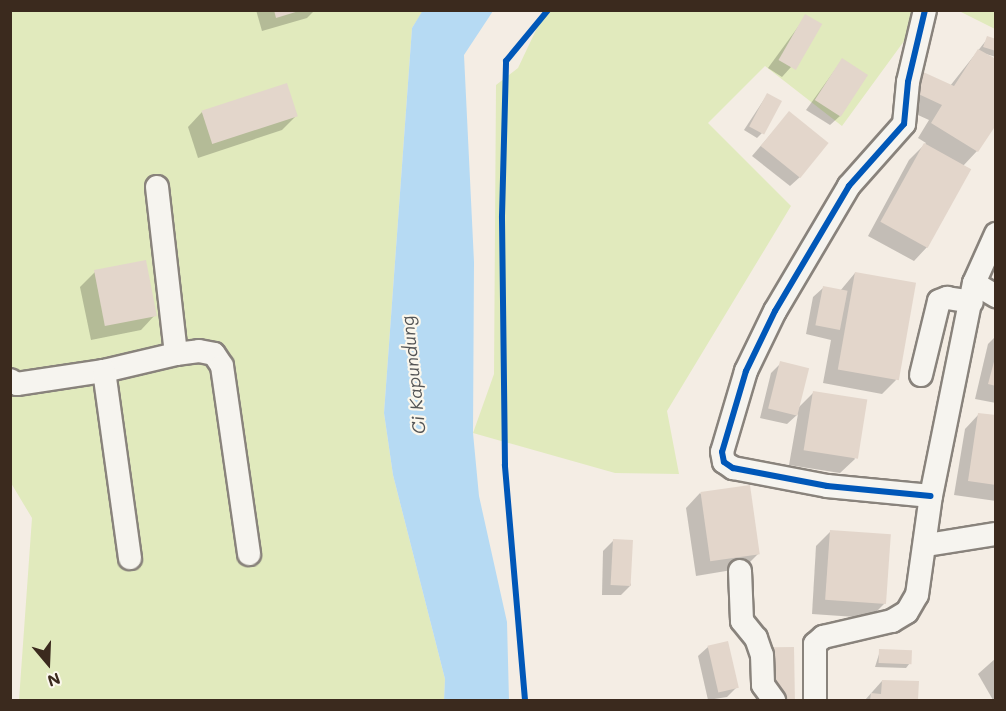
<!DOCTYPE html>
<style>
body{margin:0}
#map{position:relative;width:1006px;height:711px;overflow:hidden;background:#f4ede4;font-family:Mali,sans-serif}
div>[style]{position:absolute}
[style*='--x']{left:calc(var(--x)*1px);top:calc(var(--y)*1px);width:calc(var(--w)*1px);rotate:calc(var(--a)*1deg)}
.green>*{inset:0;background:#e1eabd}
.water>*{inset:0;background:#b6daf3}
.shadow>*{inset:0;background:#0003}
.building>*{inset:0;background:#e3d6cb;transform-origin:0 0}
.roads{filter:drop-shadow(2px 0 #89837c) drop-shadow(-2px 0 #89837c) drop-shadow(0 2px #89837c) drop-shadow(0 -2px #89837c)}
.street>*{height:22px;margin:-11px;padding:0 11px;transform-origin:11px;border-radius:11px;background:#f6f4ef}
.cycleway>*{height:6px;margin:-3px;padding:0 3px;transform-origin:3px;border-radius:3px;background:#0057b8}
span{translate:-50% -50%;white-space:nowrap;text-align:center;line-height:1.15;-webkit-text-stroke:4.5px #fbf7ec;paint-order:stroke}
.water-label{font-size:18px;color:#535455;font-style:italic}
.frame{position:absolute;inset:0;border:12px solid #3b2a1e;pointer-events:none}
.north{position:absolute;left:18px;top:633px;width:60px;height:60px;-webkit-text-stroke:4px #fbf7ec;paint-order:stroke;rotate:161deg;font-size:16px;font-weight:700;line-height:24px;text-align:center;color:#3b2a1e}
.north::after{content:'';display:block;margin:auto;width:21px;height:27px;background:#3b2a1e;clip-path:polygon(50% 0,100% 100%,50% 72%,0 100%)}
</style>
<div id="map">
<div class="green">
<i style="clip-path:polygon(11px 11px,423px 11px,412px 28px,384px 413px,393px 475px,445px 679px,444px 700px,19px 700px,32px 518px,11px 483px)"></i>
<i style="clip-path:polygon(545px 11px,926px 11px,842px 126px,765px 66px,708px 123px,791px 206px,667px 411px,679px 474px,615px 473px,473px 433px,494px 374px,496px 85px,518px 68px)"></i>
<i style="clip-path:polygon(959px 11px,995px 11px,995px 29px)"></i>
</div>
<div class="water">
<i style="clip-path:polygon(423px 10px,493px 11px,464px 55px,474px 262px,473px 433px,479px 496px,507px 622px,509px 700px,444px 700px,445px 679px,393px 475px,384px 413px,412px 28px)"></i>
</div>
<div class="shadow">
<i style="clip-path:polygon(256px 10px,315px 10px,307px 18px,262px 31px)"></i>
<i style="clip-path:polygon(806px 16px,791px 67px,782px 77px,768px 68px)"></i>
<i style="clip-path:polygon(988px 38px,996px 40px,996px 57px,986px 54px,977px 151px,963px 166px,928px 246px,914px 261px,868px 236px,909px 160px,926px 143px,918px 138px,929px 120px,898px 106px,907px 87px,950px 86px)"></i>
<i style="clip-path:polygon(842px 60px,840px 116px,830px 125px,806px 110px)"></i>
<i style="clip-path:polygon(767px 95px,762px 133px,757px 138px,744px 130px)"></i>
<i style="clip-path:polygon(202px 112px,296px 116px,282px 130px,198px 158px,188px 127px)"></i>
<i style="clip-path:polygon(789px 113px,800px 177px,790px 186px,752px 156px)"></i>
<i style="clip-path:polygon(95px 272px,155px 315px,141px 330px,91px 340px,80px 287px)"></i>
<i style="clip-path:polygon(855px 273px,896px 380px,882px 394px,823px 383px,831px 340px,806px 334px,813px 297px,823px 288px,840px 291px)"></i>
<i style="clip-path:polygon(996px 336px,996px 403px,975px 399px,988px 344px)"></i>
<i style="clip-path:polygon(781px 363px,799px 407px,814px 392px,855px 459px,840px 473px,789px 465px,798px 414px,787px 424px,760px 418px,771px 373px)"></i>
<i style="clip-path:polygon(979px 414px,996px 417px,996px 501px,954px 495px,965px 429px)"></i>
<i style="clip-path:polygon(700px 493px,758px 554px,744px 568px,696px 576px,686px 508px)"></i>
<i style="clip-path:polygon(830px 532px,885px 603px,870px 618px,812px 614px,816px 546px)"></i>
<i style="clip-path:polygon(613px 541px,631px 585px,621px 595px,602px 595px,603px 551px)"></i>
<i style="clip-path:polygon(708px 647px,737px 687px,727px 697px,708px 700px,698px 656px)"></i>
<i style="clip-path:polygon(880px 651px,910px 663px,906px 668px,875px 667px)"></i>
<i style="clip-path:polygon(996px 658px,996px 700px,993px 700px,978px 674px)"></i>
<i style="clip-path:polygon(882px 681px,918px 683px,917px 700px,865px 700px)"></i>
</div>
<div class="building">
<i style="clip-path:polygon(274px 10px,299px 10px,299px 11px,276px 18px)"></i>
<i style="left:805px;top:14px;width:20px;height:53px;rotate:30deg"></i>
<i style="clip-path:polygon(987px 36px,996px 39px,996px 51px,983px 47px)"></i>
<i style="clip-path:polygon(978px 49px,996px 59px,996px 125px,978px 152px,931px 123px,942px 105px,912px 91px,921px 71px,954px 86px)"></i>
<i style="left:842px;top:58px;width:31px;height:50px;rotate:33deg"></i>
<i style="left:287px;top:83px;width:35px;height:90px;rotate:72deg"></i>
<i style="left:767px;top:93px;width:17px;height:38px;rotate:28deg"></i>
<i style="left:789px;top:111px;width:51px;height:45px;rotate:39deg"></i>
<i style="left:924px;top:143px;width:54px;height:90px;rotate:29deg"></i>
<i style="left:146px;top:260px;width:57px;height:53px;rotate:79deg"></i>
<i style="left:855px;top:272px;width:62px;height:99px;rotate:10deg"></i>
<i style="left:823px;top:286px;width:25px;height:40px;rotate:11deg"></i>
<i style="clip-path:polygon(995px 358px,996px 358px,996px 386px,988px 384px)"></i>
<i style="left:780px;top:361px;width:30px;height:49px;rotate:14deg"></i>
<i style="left:813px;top:391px;width:55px;height:60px;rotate:9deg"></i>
<i style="clip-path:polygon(978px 413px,996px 415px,996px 485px,968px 481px)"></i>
<i style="left:750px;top:485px;width:70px;height:50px;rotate:82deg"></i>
<i style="left:830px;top:530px;width:61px;height:70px;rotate:4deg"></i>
<i style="left:613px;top:539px;width:20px;height:46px;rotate:3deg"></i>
<i style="left:728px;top:641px;width:48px;height:21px;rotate:77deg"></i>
<i style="left:794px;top:647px;width:53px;height:21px;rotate:89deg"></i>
<i style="left:879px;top:649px;width:33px;height:14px;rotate:2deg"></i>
<i style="clip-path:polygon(882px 680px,919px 681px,918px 700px,870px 700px,871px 693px,881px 694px)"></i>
</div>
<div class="roads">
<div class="street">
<i style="--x:925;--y:10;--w:74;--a:103.3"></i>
<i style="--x:908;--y:82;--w:42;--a:95.4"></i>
<i style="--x:904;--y:124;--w:83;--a:131.6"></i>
<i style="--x:849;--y:186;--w:145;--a:120.6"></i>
<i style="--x:775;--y:311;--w:67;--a:115.8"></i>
<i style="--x:746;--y:371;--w:84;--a:106.5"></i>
<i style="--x:722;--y:452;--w:10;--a:79"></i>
<i style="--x:724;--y:462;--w:11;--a:34"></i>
<i style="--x:733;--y:468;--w:96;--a:10.8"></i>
<i style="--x:827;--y:486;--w:104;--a:5.5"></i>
<i style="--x:157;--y:187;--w:168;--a:83.5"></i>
<i style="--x:176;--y:354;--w:23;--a:-7"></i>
<i style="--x:199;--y:351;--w:15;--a:11"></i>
<i style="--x:214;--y:354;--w:14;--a:56"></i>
<i style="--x:222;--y:366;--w:190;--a:81.8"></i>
<i style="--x:974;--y:283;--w:26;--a:31"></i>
<i style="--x:104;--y:371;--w:74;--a:-13.3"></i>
<i style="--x:921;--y:375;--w:76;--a:-76.3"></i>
<i style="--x:939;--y:301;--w:9;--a:-21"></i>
<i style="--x:947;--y:298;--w:25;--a:9"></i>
<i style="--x:10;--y:380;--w:8;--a:30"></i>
<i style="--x:17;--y:384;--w:88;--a:-8.5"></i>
<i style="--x:104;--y:371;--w:189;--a:82.1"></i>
<i style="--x:927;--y:545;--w:70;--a:-9.1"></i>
<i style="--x:740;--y:571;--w:50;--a:87.7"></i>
<i style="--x:742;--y:621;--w:22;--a:51"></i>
<i style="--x:756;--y:638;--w:18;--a:71"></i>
<i style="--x:762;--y:655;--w:30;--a:88"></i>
<i style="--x:763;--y:685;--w:19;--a:54"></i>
<i style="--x:815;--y:700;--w:56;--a:-90"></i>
<i style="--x:815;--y:644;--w:11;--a:-41"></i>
<i style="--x:823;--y:637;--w:71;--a:-13.1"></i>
<i style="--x:892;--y:621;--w:17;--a:-31"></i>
<i style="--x:907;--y:612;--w:20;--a:-60"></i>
<i style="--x:917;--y:595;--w:100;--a:-82"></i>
<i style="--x:931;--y:496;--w:217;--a:-78.6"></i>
<i style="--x:974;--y:283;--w:54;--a:-65.8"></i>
</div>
</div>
<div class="cycleway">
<i style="--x:925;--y:10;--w:74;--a:103.3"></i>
<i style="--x:908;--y:82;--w:42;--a:95.4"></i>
<i style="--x:904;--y:124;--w:83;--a:131.6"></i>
<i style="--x:849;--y:186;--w:145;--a:120.6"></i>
<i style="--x:775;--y:311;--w:67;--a:115.8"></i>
<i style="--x:746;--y:371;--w:84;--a:106.5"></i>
<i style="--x:722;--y:452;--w:10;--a:79"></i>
<i style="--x:724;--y:462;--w:11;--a:34"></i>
<i style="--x:733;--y:468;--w:96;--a:10.8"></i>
<i style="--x:827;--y:486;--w:104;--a:5.5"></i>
<i style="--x:525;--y:700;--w:236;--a:-94.9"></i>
<i style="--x:505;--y:465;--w:249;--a:-90.7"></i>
<i style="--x:502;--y:216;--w:155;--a:-88.5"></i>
<i style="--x:506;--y:61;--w:66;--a:-50.5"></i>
</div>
<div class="water-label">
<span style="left:413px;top:375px;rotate:-96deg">Ci Kapundung</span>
</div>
<div class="frame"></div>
<div class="north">N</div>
</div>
